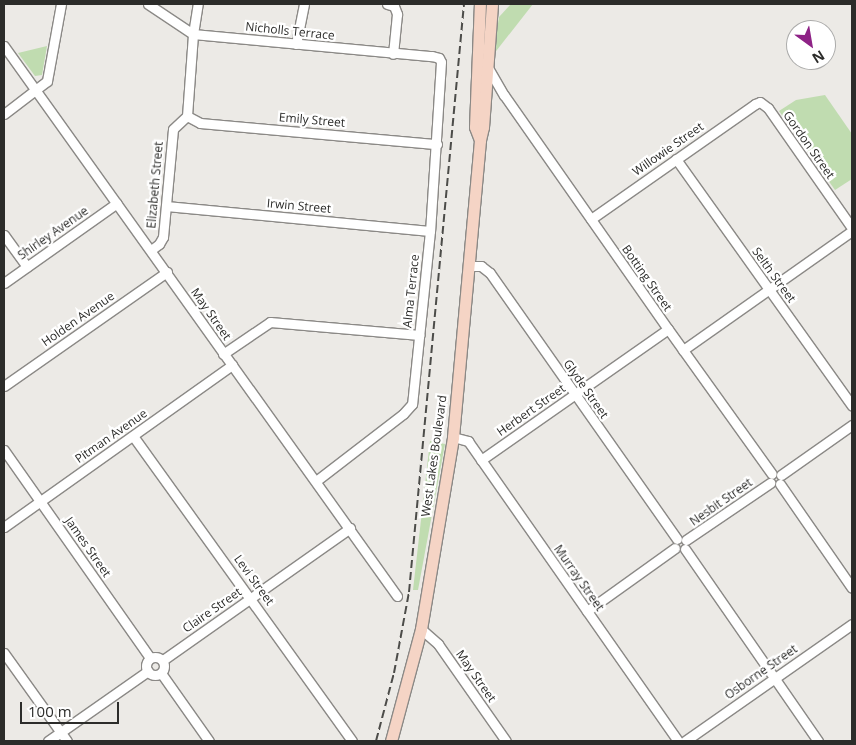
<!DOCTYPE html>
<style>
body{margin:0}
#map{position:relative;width:856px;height:745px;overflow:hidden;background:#eceae6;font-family:"Open Sans",sans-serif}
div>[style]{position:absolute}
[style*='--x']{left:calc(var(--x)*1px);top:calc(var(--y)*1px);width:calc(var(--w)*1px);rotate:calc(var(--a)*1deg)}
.green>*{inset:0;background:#c0dcb0}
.roads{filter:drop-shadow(1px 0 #8b8986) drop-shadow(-1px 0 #8b8986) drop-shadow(0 1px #8b8986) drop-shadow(0 -1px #8b8986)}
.minor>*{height:9px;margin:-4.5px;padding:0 4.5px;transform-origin:4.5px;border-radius:4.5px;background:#fff}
.minor>.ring{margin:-4.5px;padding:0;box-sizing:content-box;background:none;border:9px solid #fff;border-radius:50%}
.major>*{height:11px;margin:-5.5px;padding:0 5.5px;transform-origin:5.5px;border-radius:5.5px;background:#f5d4c5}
.rail>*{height:2px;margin-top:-1px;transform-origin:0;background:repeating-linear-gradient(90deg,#4c4c49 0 8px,transparent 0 12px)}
span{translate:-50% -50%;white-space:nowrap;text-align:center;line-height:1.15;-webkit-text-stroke:4.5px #fff;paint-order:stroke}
.street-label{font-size:12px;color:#2c2c2a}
.frame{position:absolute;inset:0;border:5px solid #2c2c2a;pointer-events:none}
.north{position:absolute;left:786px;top:20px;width:50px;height:50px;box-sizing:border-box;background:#fff;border:1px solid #ababaa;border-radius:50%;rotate:148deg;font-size:14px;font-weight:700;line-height:20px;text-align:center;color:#2c2c2a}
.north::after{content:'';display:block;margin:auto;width:18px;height:22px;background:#8e2286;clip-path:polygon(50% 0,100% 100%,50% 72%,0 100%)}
.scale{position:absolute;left:20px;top:702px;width:99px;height:22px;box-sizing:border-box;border:2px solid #2c2c2a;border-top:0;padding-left:6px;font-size:15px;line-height:18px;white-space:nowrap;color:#2c2c2a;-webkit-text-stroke:4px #fff;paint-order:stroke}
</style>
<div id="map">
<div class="green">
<i style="clip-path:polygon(511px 4px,533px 4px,493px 55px,499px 17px)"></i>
<i style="clip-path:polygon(47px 46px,42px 75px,35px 76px,18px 53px)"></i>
<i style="clip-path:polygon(825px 95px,852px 134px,852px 179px,835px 190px,779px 111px,796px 100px)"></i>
<i style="clip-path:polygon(430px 441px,445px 444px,418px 590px,413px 590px)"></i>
</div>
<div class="roads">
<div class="minor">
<i style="--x:148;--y:4;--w:54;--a:33.7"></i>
<i style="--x:193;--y:34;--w:240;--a:5.3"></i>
<i style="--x:432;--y:56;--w:7;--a:16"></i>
<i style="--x:439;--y:58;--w:4;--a:63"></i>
<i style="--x:441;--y:62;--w:169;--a:93.7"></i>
<i style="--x:430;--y:231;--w:174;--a:95.9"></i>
<i style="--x:412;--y:404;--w:13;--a:132"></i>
<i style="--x:403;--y:414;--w:110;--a:142.4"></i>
<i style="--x:387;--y:4;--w:7;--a:16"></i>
<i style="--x:394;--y:6;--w:9;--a:69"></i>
<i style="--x:397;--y:14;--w:40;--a:95.7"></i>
<i style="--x:296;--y:44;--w:41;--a:-78.7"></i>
<i style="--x:4;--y:46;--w:676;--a:54.45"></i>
<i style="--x:487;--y:66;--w:34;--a:60"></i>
<i style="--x:504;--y:95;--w:286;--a:55"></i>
<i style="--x:668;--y:329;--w:178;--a:54.4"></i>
<i style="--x:4;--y:114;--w:54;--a:-37.5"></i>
<i style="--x:47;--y:81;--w:78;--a:-79.7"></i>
<i style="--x:187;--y:116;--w:15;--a:28"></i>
<i style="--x:200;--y:123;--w:238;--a:5.1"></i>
<i style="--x:676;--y:159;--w:303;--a:54.5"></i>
<i style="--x:166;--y:206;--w:265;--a:5.4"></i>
<i style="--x:591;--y:219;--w:200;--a:-35"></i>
<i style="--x:755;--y:104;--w:5;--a:-22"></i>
<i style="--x:760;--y:102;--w:10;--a:37"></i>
<i style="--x:768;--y:108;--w:146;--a:55"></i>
<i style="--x:4;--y:235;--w:39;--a:54"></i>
<i style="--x:151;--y:250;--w:10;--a:-37"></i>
<i style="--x:159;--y:244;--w:8;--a:-60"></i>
<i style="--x:163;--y:237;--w:108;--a:-84.7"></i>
<i style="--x:173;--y:129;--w:19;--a:-43"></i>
<i style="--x:187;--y:116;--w:82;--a:-85.8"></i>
<i style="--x:193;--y:34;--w:30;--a:-81"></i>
<i style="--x:468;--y:266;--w:13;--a:0"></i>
<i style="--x:481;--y:266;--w:11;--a:38"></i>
<i style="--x:490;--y:273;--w:325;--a:54.9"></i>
<i style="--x:4;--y:283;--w:138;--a:-35.3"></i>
<i style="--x:683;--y:350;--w:207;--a:-35.2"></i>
<i style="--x:223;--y:354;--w:57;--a:-34.2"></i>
<i style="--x:270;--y:322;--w:150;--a:5"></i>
<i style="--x:4;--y:386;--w:199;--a:-35"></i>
<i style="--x:133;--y:436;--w:375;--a:54.3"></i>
<i style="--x:453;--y:437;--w:16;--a:15"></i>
<i style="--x:468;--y:441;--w:366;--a:55"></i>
<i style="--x:4;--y:450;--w:254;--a:54.9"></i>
<i style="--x:481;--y:460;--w:228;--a:-35"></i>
<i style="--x:781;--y:475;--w:87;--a:-35.2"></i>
<i style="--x:780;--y:484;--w:126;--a:55.3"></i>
<i style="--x:4;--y:527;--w:280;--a:-35.4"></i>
<i style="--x:686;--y:540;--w:102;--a:-34.2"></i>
<i style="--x:685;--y:549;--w:234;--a:55.3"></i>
<i style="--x:587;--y:611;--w:108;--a:-35.6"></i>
<i style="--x:421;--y:629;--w:23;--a:41"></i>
<i style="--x:438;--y:644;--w:118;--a:55"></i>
<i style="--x:4;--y:653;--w:108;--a:54.4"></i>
<i class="ring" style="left:146px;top:657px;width:9px;height:9px"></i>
<i style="--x:163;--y:660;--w:229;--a:-35.2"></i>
<i style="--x:161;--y:673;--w:83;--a:54.8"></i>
<i style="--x:48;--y:741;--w:122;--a:-35"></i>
<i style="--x:685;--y:741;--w:204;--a:-35"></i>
</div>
<div class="major">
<i style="--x:480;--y:140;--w:14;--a:-111"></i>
<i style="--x:475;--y:127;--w:123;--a:-87.7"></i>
<i style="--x:391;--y:741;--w:116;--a:-75"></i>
<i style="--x:421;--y:629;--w:195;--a:-80.5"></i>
<i style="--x:453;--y:437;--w:298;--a:-84.8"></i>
<i style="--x:480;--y:140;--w:13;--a:-77"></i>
<i style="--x:483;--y:127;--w:123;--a:-85.8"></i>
</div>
</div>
<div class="rail">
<i style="--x:376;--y:741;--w:70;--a:-75.2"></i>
<i style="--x:394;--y:673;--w:82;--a:-79.5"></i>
<i style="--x:409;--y:592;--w:591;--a:-84.66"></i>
</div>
<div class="street-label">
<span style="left:290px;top:31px;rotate:6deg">Nicholls Terrace</span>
<span style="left:312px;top:120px;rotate:5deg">Emily Street</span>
<span style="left:809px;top:145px;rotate:55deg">Gordon Street</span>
<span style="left:668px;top:149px;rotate:-35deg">Willowie Street</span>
<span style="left:155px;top:185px;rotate:-85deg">Elizabeth Street</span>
<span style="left:299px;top:206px;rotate:5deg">Irwin Street</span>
<span style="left:53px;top:233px;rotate:-35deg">Shirley Avenue</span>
<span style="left:774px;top:275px;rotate:54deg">Selth Street</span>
<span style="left:647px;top:278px;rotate:55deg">Botting Street</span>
<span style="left:411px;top:291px;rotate:-84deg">Alma Terrace</span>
<span style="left:211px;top:314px;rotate:55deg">May Street</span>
<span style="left:78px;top:319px;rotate:-35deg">Holden Avenue</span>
<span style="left:586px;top:389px;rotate:55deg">Glyde Street</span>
<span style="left:531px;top:410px;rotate:-35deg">Herbert Street</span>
<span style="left:111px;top:436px;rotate:-35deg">Pitman Avenue</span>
<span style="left:434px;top:456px;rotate:-82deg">West Lakes Boulevard</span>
<span style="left:721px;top:502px;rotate:-35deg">Nesbit Street</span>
<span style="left:88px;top:547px;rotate:55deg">James Street</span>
<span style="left:579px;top:578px;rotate:55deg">Murray Street</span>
<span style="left:254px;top:580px;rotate:54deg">Levi Street</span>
<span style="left:212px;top:610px;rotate:-35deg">Claire Street</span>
<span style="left:761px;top:672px;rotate:-35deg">Osborne Street</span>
<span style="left:476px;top:676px;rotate:55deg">May Street</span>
</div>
<div class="frame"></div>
<div class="north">N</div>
<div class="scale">100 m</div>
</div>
